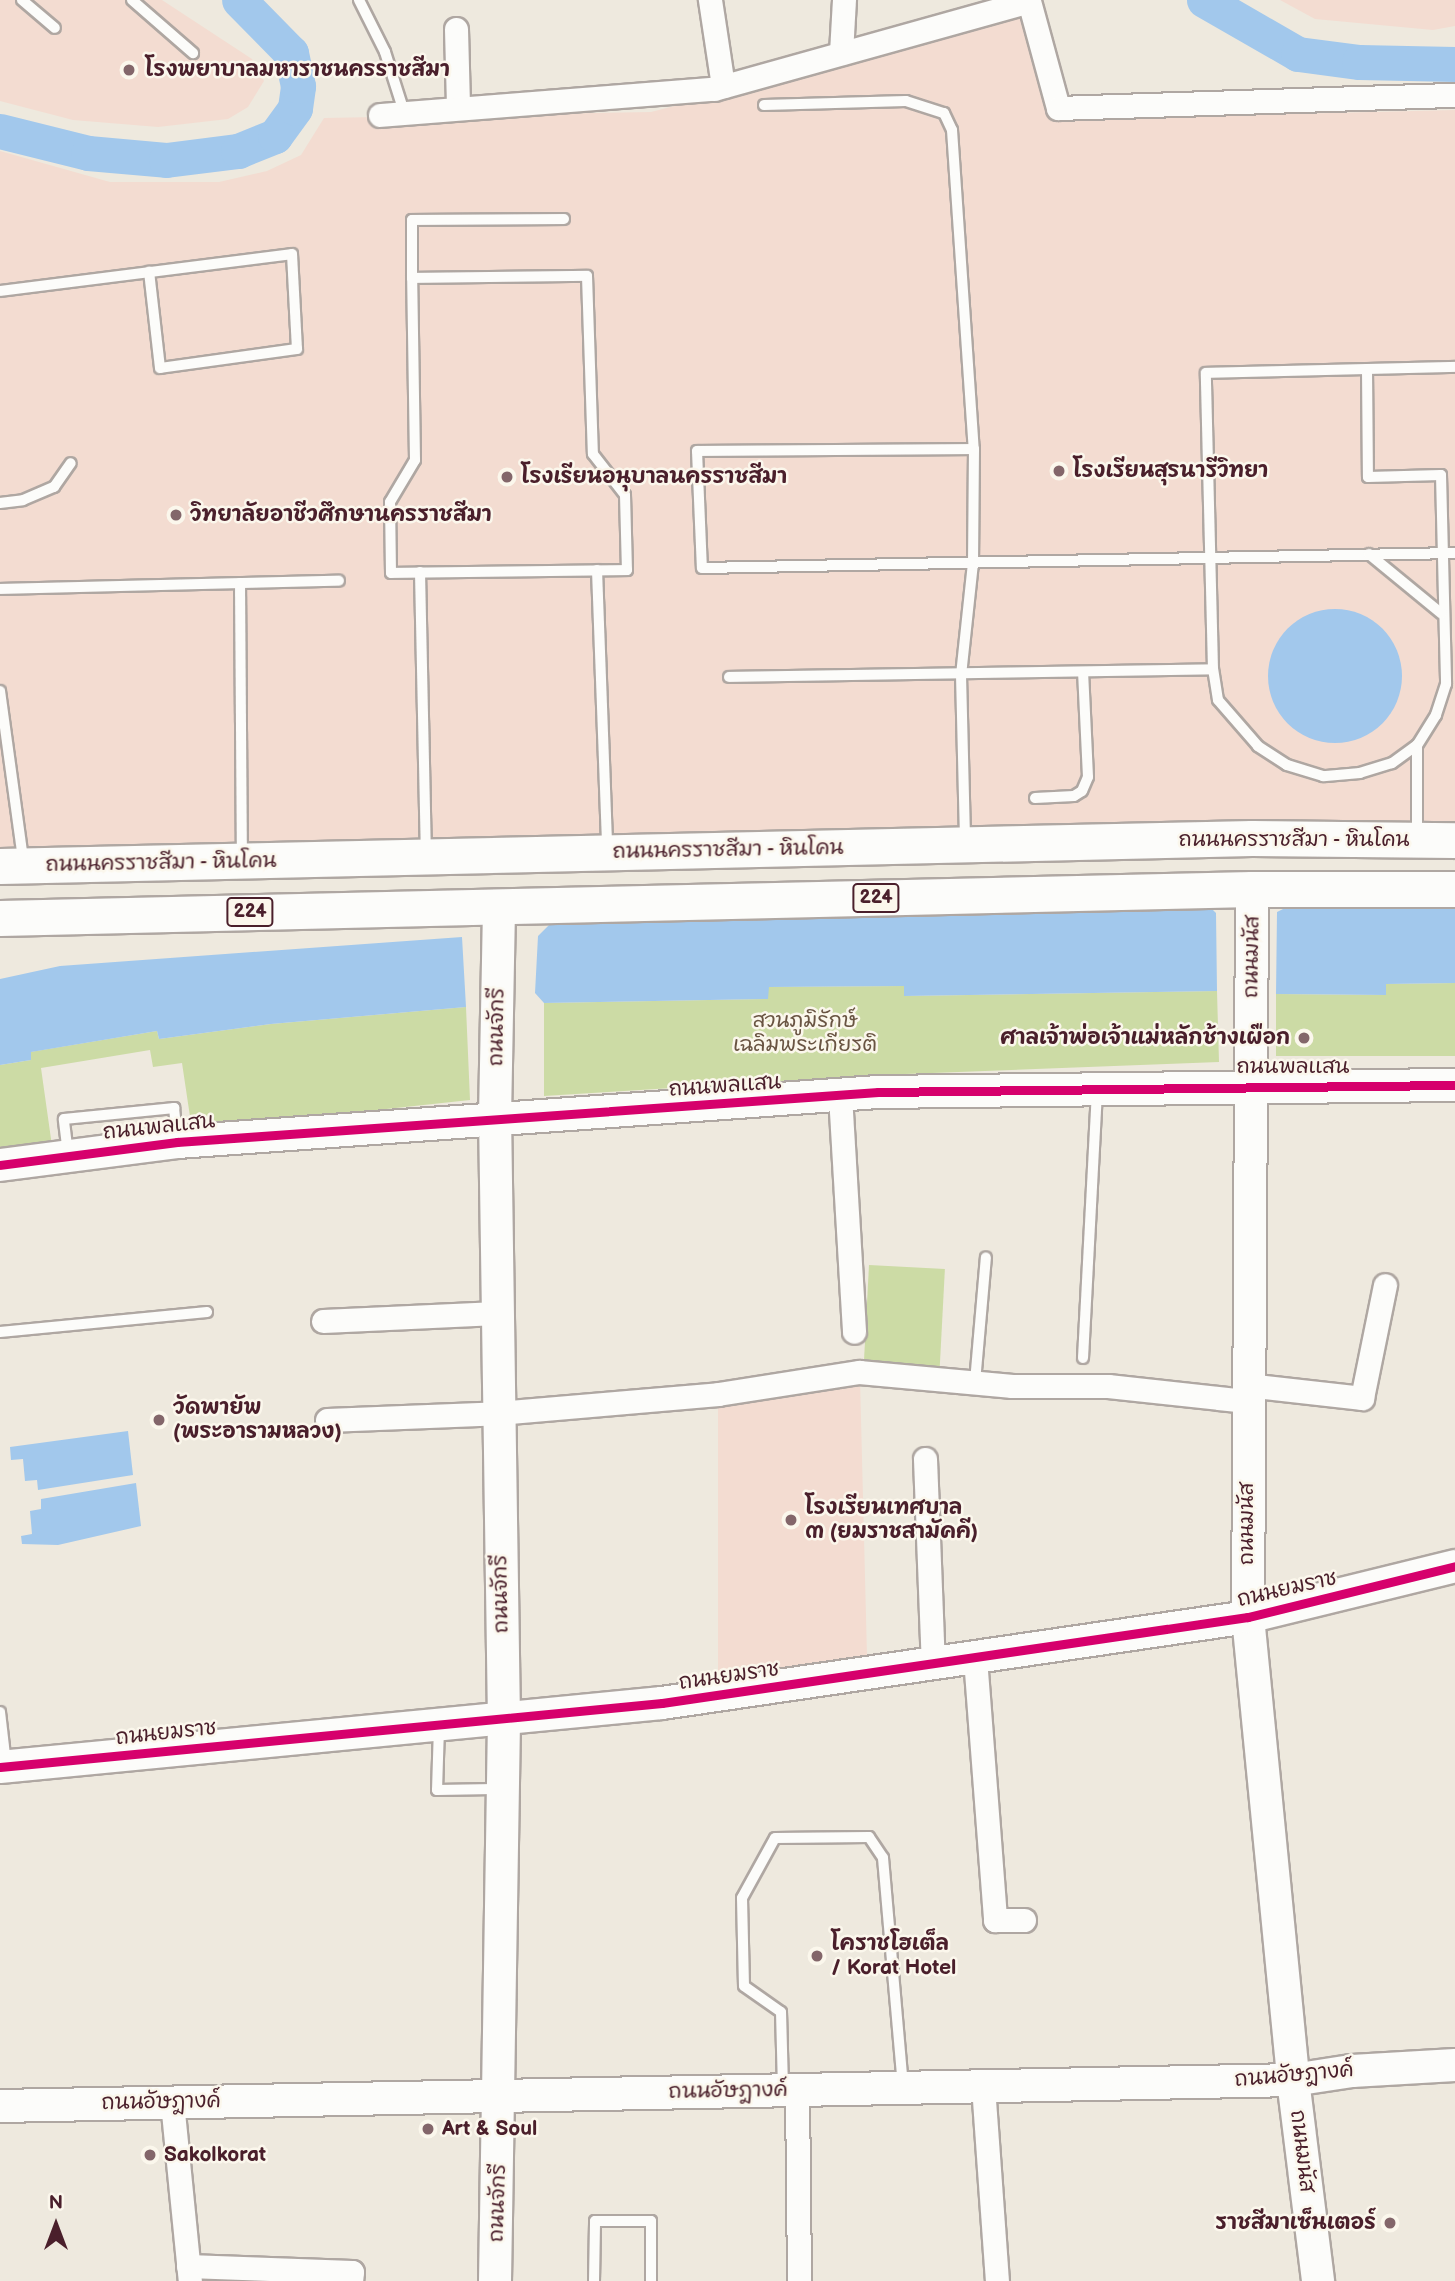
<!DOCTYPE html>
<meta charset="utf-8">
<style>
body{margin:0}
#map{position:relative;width:1455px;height:2281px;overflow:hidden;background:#eee9de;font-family:"Balsamiq Sans","Playpen Sans Thai",sans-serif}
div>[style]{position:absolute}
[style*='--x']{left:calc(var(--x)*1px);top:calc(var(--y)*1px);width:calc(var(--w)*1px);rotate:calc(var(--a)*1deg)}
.built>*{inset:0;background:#f3dcd1}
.green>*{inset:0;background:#ccdba5;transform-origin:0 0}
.water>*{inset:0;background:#a2c8ec}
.round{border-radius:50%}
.river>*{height:35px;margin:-17.5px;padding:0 17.5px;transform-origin:17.5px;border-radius:17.5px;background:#a2c8ec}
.roads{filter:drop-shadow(2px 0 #afa7a2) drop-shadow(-2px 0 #afa7a2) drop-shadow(0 2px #afa7a2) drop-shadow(0 -2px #afa7a2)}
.lane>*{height:10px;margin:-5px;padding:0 5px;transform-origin:5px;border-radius:5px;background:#fcfcfa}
.street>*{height:23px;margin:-11.5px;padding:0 11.5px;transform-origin:11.5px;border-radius:11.5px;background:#fcfcfa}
.secondary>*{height:32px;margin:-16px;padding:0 16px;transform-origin:16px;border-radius:16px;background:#fcfcfa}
.primary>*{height:35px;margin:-17.5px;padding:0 17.5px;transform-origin:17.5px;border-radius:17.5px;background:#fcfcfa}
.cycleway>*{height:9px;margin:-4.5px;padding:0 4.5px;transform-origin:4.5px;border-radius:4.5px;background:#d6006c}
.dots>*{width:19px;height:19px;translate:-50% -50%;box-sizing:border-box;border:4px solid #fbf7ec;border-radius:50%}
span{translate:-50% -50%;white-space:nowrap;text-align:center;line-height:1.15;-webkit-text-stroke:5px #fbf7ec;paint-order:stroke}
.shield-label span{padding:2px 5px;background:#fbf7ec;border:2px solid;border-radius:5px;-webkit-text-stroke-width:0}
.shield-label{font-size:19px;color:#4a1f2b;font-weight:700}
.poi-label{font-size:21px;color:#4a1f2b;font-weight:700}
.left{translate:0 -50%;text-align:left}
.right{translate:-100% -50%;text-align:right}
.street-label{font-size:21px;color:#4a1f2b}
.park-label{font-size:21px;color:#695442}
.north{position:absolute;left:21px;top:2190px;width:70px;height:70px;-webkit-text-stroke:5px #fbf7ec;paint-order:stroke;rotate:0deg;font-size:19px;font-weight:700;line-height:28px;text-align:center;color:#4a1f2b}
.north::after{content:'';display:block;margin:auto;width:24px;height:32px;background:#4a1f2b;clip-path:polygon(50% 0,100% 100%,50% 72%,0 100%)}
</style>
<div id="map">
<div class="built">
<i style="clip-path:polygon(0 0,162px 0,252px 59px,264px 81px,248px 107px,228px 119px,158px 127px,73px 120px,0 101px)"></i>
<i style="clip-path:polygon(1280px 0,1455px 0,1455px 26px,1433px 30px,1315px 19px)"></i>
<i style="clip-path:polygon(1021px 17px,1050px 120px,1455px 110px,1455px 821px,0 847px,0 151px,110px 182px,219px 182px,267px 171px,301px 155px,324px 118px,651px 112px)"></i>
<i style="clip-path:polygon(860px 1379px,867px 1656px,718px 1679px,718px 1402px)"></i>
</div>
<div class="green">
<i style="clip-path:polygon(1455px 983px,1455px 1056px,1276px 1056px,1276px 994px,1385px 995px,1386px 984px)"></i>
<i style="clip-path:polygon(904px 986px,905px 996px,1217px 991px,1219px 1062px,879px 1075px,544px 1096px,544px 1003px,768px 999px,768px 987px)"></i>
<i style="clip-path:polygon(466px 1007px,470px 1100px,192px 1130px,182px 1063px,153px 1067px,150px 1050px,41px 1068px,52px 1146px,0 1155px,0 1065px,31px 1060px,30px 1052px,157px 1031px,159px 1039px,271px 1024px)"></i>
<i style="left:869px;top:1265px;width:76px;height:100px;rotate:3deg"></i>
</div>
<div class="water">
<i class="round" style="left:1268px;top:609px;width:134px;height:134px"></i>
<i style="clip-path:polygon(1289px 906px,1455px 907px,1455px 983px,1386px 984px,1386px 995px,1276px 994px,1277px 912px)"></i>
<i style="clip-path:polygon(1210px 907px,1216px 913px,1217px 991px,904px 996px,904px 986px,769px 987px,768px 999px,544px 1003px,535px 993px,538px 936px,549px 925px)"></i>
<i style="clip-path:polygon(462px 937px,466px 1007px,271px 1024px,159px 1039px,157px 1031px,31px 1052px,31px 1060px,0 1065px,0 979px,60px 966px)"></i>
<i style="clip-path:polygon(128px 1431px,133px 1475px,38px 1490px,37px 1480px,25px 1481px,23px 1459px,11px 1460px,10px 1447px)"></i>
<i style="clip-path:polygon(136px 1483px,141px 1526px,58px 1545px,22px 1544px,21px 1536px,32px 1534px,30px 1511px,41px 1509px,41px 1499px)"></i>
</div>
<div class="river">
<i style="--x:1204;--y:0;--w:108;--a:29.9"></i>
<i style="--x:1298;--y:54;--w:62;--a:7.5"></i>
<i style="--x:1359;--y:62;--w:96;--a:1.2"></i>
<i style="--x:0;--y:131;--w:91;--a:14"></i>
<i style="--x:88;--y:153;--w:78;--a:5.1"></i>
<i style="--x:166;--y:160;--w:73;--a:-7.1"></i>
<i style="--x:238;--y:151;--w:40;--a:-22"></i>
<i style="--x:275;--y:136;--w:34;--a:-54"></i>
<i style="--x:295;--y:108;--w:22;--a:-82"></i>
<i style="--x:298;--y:86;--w:34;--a:-102"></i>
<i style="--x:291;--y:53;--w:74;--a:-134.5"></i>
</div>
<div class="roads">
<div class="lane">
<i style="--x:22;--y:0;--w:43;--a:40.3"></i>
<i style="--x:132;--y:0;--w:81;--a:41"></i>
<i style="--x:359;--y:0;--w:58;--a:63.4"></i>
<i style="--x:385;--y:52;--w:63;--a:72.4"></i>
<i style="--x:764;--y:105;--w:142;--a:-1.6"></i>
<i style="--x:906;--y:101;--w:40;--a:18"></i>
<i style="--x:944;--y:113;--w:19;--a:65"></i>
<i style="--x:952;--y:130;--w:320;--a:86.1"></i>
<i style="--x:974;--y:449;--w:114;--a:90.5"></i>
<i style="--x:973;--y:563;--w:113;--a:96.1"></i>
<i style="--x:961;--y:675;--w:165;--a:88.6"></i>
<i style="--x:412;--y:278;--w:175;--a:-0.7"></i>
<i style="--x:587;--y:276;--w:178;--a:88.1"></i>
<i style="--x:593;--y:454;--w:52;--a:52"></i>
<i style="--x:625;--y:495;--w:75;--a:88.5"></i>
<i style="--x:627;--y:570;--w:236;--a:179.3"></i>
<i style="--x:391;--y:573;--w:71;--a:-90.8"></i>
<i style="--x:390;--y:502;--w:49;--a:-59.2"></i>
<i style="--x:415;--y:460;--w:182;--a:-90.9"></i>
<i style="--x:412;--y:278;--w:58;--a:-90"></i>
<i style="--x:412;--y:220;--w:152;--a:-0.4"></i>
<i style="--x:0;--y:291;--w:294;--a:-7.2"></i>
<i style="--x:292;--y:254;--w:95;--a:87"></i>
<i style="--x:297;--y:349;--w:138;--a:172.1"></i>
<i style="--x:160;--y:368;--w:97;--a:-96.5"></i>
<i style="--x:1367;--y:369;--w:108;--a:89.5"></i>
<i style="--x:1368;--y:477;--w:73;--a:-1.6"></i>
<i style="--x:1441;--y:475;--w:209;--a:88.6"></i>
<i style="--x:1446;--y:684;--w:33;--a:108"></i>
<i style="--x:1436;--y:715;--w:36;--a:122"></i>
<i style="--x:1417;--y:745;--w:31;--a:144"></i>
<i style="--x:1392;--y:763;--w:34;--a:163"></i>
<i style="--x:1360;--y:773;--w:37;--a:175"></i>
<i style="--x:1323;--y:776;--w:38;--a:-163"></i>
<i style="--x:1287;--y:765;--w:35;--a:-147"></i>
<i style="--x:1258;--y:746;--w:61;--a:-131"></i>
<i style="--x:1218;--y:700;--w:31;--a:-99"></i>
<i style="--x:1213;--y:669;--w:296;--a:-91.4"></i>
<i style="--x:1206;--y:373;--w:249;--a:-1.4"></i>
<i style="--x:974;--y:449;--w:277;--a:179.6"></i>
<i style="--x:697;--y:451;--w:117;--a:87.6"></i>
<i style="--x:702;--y:568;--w:753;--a:-1.14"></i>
<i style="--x:0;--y:503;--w:23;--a:-7"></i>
<i style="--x:23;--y:500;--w:34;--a:-23"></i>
<i style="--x:54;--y:487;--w:29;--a:-55"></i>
<i style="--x:1369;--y:554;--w:94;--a:39.4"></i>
<i style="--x:597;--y:570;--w:277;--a:87.9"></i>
<i style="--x:420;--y:572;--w:279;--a:88.8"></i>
<i style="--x:240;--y:583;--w:274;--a:89.6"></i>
<i style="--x:0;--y:589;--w:339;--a:-1.4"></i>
<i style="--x:729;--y:677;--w:484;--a:-0.9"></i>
<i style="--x:0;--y:691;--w:170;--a:82.2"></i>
<i style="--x:1417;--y:745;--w:92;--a:90"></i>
<i style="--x:1035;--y:798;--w:39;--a:-3"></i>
<i style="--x:1074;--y:796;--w:9;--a:-32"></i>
<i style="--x:1082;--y:791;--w:15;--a:-67"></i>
<i style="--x:1088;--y:777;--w:105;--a:-92.7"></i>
<i style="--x:68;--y:1154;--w:35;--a:-97"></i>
<i style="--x:64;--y:1119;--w:111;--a:-5.7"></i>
<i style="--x:174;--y:1108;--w:30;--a:84"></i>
<i style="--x:0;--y:1332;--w:208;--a:-5.5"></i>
<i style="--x:1083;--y:1358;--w:265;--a:-87"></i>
<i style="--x:975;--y:1382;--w:125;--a:-85"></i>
<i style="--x:0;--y:1712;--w:52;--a:83.4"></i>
<i style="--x:439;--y:1727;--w:63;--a:91.8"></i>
<i style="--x:437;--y:1790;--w:64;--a:-0.9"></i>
<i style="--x:783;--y:2088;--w:76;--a:-91.5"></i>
<i style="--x:781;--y:2012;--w:45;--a:-144.9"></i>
<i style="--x:744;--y:1986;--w:88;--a:-91.3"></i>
<i style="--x:742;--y:1898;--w:68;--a:-61.2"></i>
<i style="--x:775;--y:1838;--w:94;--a:-0.6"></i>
<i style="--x:869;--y:1837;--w:25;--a:56"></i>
<i style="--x:883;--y:1858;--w:228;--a:85"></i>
<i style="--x:594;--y:2281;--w:60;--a:-89"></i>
<i style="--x:595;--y:2221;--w:56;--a:0"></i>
<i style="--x:651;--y:2221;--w:60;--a:90"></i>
</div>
<div class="street">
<i style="--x:710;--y:0;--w:87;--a:81.4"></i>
<i style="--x:456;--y:29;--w:79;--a:88.5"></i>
<i style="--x:841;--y:53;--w:53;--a:-86.8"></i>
<i style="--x:380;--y:115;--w:335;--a:-4.5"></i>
<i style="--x:714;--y:89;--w:327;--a:-15.6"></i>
<i style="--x:1029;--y:1;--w:111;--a:74.8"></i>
<i style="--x:1058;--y:108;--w:397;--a:-1.9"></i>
<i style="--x:840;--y:1095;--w:237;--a:86.6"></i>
<i style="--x:323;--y:1321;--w:174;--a:-2.6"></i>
<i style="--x:1247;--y:1385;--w:116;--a:6.4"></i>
<i style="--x:1362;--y:1398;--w:115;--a:-78.5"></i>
<i style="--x:327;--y:1420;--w:171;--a:-2.3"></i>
<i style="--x:498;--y:1413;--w:221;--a:-4.9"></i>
<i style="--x:718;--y:1394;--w:143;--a:-8.9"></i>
<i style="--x:859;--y:1372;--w:154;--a:5.2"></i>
<i style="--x:1012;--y:1386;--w:96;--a:0"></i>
<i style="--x:1108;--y:1386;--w:140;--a:6.2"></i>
<i style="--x:925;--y:1459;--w:205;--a:87.8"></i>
<i style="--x:975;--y:1658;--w:263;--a:85.6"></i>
<i style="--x:995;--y:1920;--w:29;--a:0"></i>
<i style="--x:983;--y:2086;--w:196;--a:85.9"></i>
<i style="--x:797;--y:2090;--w:191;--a:89.4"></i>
<i style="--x:172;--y:2102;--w:180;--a:84.3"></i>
<i style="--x:188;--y:2266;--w:164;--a:2.1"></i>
<i style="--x:352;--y:2272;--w:9;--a:96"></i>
</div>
<div class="secondary">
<i style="--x:1252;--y:889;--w:728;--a:90.31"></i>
<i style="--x:1248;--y:1617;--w:465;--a:84.4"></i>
<i style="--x:1293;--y:2080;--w:203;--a:82.9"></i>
<i style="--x:0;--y:1165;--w:178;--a:-7.4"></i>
<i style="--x:177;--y:1142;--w:703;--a:-4.08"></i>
<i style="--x:878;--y:1092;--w:577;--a:-0.7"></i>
<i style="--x:0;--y:1767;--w:665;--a:-5.52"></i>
<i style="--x:662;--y:1703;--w:592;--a:-8.35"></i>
<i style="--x:1248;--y:1617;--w:213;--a:-13.8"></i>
<i style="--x:0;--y:2106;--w:1293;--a:-1.15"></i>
<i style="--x:1293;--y:2080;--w:60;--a:-8.7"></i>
<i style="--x:1352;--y:2071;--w:103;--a:-3.3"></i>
<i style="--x:495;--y:2281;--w:560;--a:-89.08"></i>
<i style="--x:504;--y:1721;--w:604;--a:-90.85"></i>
<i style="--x:495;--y:1117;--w:210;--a:-88.9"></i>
</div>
<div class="primary">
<i style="--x:0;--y:866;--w:1252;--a:-1.28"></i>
<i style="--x:1252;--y:838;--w:203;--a:0.6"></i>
<i style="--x:0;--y:918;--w:1252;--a:-1.33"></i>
<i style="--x:1252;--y:889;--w:203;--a:0"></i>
</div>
</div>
<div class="cycleway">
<i style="--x:0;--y:1165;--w:178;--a:-7.4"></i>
<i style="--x:177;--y:1142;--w:703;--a:-4.08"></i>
<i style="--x:878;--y:1092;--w:577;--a:-0.7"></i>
<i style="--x:0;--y:1767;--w:665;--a:-5.52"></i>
<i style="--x:662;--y:1703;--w:592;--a:-8.35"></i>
<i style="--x:1248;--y:1617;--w:213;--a:-13.8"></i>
</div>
<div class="dots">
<i style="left:129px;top:70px;background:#83666a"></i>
<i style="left:1059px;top:471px;background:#83666a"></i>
<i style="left:507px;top:477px;background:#83666a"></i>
<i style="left:176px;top:515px;background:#83666a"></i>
<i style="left:1304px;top:1038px;background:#83666a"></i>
<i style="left:159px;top:1420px;background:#83666a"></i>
<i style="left:791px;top:1520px;background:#83666a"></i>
<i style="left:817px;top:1956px;background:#83666a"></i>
<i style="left:428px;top:2129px;background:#83666a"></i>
<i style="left:150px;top:2155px;background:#83666a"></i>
<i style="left:1390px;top:2223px;background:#83666a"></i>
</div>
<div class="shield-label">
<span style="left:876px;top:898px">224</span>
<span style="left:250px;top:912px">224</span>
</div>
<div class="poi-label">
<span class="left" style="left:145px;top:70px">โรงพยาบาลมหาราชนครราชสีมา</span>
<span class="left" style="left:1073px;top:471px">โรงเรียนสุรนารีวิทยา</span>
<span class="left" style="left:521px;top:477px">โรงเรียนอนุบาลนครราชสีมา</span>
<span class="left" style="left:190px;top:515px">วิทยาลัยอาชีวศึกษานครราชสีมา</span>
<span class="right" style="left:1290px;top:1038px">ศาลเจ้าพ่อเจ้าแม่หลักช้างเผือก</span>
<span class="left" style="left:173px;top:1420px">วัดพายัพ<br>(พระอารามหลวง)</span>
<span class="left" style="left:805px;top:1520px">โรงเรียนเทศบาล<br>๓ (ยมราชสามัคคี)</span>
<span class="left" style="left:831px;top:1956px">โคราชโฮเต็ล<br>/ Korat Hotel</span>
<span class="left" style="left:442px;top:2129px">Art &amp; Soul</span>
<span class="left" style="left:164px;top:2155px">Sakolkorat</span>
<span class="right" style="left:1376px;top:2223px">ราชสีมาเซ็นเตอร์</span>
</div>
<div class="street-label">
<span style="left:1294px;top:840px">ถนนนครราชสีมา - หินโคน</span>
<span style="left:728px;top:850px;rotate:-1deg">ถนนนครราชสีมา - หินโคน</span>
<span style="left:161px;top:863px;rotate:-1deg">ถนนนครราชสีมา - หินโคน</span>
<span style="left:1252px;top:957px;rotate:-89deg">ถนนมนัส</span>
<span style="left:497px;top:1027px;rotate:-89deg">ถนนจักรี</span>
<span style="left:1293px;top:1067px">ถนนพลแสน</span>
<span style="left:725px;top:1086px;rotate:-4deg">ถนนพลแสน</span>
<span style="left:159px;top:1127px;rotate:-6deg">ถนนพลแสน</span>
<span style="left:1247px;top:1524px;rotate:-90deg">ถนนมนัส</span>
<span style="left:1287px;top:1589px;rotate:-13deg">ถนนยมราช</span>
<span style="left:501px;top:1594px;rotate:-91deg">ถนนจักรี</span>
<span style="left:729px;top:1676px;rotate:-8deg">ถนนยมราช</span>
<span style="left:166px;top:1733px;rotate:-6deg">ถนนยมราช</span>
<span style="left:1294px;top:2075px;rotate:-5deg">ถนนอัษฎางค์</span>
<span style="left:728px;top:2091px;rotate:-1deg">ถนนอัษฎางค์</span>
<span style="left:161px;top:2102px;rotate:-1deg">ถนนอัษฎางค์</span>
<span style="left:1302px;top:2151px;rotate:83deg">ถนนมนัส</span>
<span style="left:498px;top:2203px;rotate:-88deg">ถนนจักรี</span>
</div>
<div class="park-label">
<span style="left:805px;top:1033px">สวนภูมิรักษ์<br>เฉลิมพระเกียรติ</span>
</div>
<div class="north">N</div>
</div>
